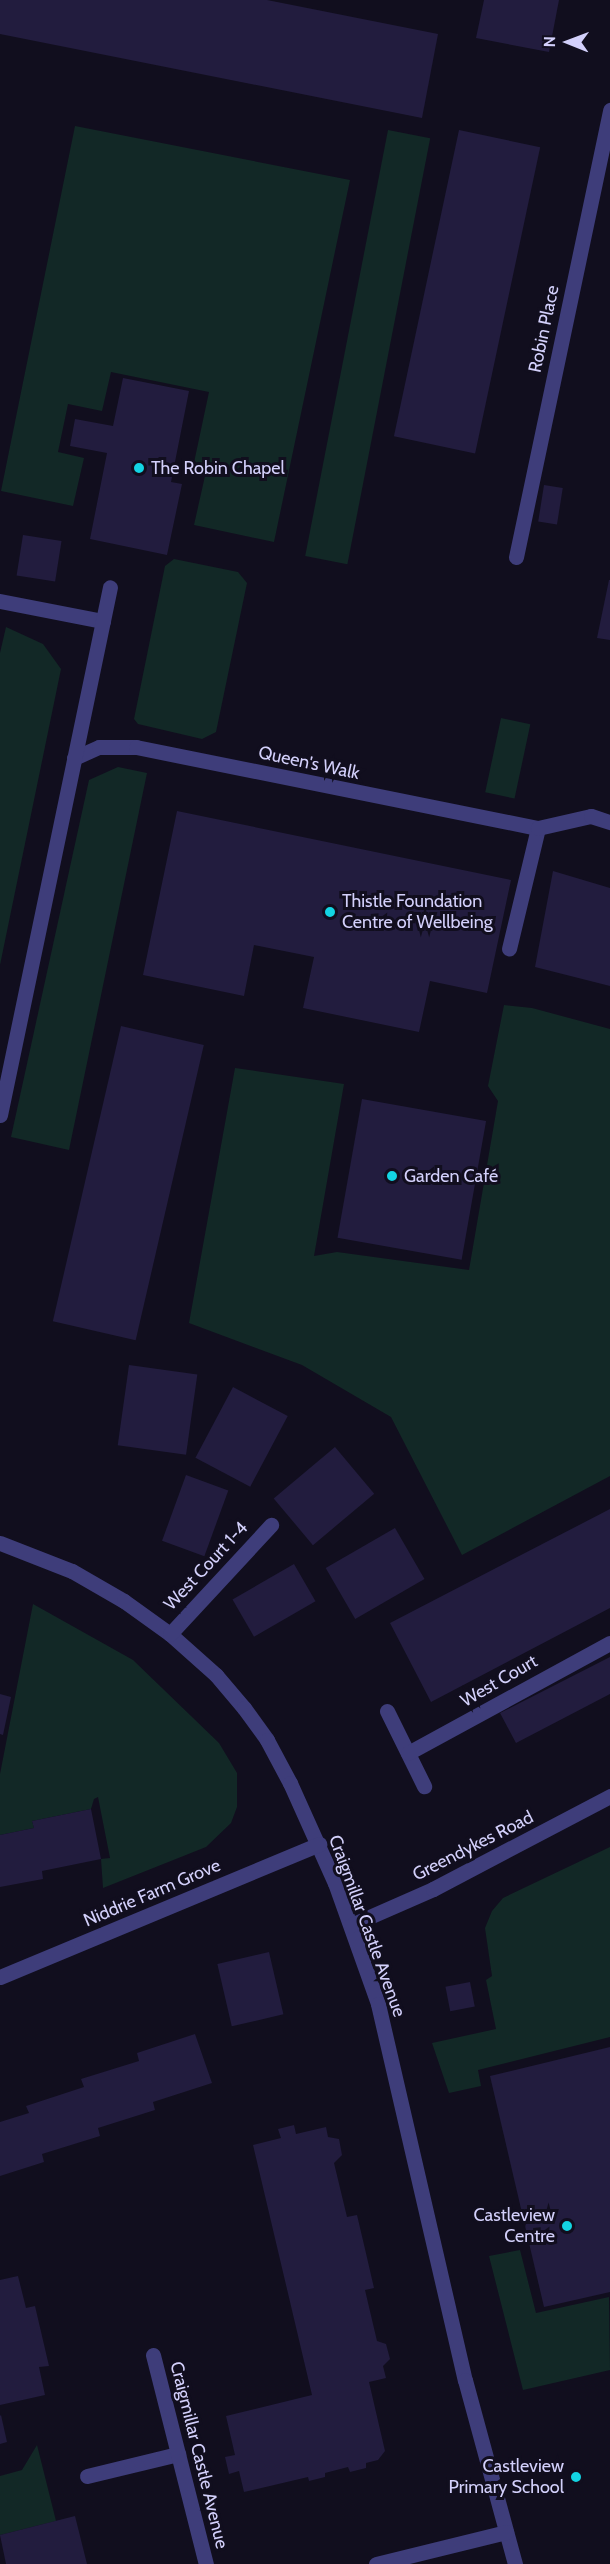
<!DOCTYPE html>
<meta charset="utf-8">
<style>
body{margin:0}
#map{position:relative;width:610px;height:2564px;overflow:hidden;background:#110e1e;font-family:Cabin,sans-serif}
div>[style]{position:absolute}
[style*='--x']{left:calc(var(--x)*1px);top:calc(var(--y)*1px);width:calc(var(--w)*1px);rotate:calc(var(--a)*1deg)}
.green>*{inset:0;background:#122826;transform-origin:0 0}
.building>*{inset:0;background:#221c3e;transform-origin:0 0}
.lane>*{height:15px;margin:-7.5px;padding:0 7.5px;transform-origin:7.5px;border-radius:7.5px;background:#3e3d7a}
.street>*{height:15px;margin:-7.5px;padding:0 7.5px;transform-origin:7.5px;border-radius:7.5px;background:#3e3d7a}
.dots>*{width:16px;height:16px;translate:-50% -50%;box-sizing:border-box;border:3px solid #110e1e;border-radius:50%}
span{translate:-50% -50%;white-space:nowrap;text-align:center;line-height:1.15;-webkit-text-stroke:6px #110e1e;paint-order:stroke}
.street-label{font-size:18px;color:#d3d0fb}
.poi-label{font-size:18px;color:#d3d0fb}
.left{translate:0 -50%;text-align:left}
.right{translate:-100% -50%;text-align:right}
.north{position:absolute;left:538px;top:12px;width:60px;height:60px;-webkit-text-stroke:4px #110e1e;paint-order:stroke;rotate:271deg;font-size:16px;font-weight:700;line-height:24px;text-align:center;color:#d3d0fb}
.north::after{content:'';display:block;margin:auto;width:21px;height:27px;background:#d3d0fb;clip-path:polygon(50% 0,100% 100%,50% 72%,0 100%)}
</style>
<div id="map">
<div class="green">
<i style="clip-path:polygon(75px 126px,350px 180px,274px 542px,194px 525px,205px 476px,192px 472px,209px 392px,111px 372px,102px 411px,68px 404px,58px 452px,84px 458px,73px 506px,1px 491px)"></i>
<i style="left:388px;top:130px;width:43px;height:434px;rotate:11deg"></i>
<i style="clip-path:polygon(174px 559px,238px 572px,247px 583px,216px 732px,202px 739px,138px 724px,134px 719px,165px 566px)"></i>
<i style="clip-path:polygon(6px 627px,43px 644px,61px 669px,0 965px,0 653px)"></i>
<i style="left:501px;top:718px;width:30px;height:76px;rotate:12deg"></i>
<i style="clip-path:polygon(118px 767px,147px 773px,69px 1150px,11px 1137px,89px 780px)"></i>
<i style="clip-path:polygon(504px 1005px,532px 1008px,610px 1029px,610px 1476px,462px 1555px,391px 1417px,302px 1365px,189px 1323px,235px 1068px,344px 1084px,314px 1256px,337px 1252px,469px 1270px,498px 1101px,488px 1086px)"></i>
<i style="clip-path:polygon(33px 1604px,133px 1660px,219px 1743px,237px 1773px,237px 1807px,231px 1823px,206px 1847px,103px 1888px,101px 1859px,110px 1858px,98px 1797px,94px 1799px,91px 1809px,32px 1821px,34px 1828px,0 1835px,0 1774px)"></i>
<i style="clip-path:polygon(610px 1847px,610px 2037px,478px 2070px,481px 2086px,449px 2093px,432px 2043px,496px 2029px,486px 1980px,492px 1976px,485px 1928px,492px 1911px,503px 1898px)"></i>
<i style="clip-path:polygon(520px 2250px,536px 2313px,609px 2297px,610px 2370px,523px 2390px,489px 2256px)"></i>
<i style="clip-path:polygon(37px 2445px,56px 2521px,0 2535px,0 2476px,22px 2470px)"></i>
</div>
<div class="building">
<i style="clip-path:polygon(0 0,267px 0,438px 34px,422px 118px,0 34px)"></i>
<i style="clip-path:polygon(484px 0,559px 0,549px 52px,476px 38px)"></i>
<i style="left:459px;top:130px;width:83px;height:313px;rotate:12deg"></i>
<i style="clip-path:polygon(123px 378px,189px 391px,171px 482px,182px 484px,167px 555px,90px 539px,107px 453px,70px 446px,75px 419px,113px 426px)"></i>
<i style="left:544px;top:485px;width:19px;height:37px;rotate:9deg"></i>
<i style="left:23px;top:535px;width:39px;height:41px;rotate:9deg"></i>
<i style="clip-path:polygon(609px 580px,610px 580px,610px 640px,597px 638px)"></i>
<i style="clip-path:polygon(177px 811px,511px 880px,487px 993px,430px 981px,419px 1032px,303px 1008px,314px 957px,254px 945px,244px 996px,143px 975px)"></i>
<i style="clip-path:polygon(553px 871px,610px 888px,610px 986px,535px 967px)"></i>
<i style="left:121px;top:1026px;width:85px;height:303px;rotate:13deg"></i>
<i style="left:362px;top:1099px;width:126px;height:141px;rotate:10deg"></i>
<i style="left:129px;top:1365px;width:69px;height:81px;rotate:8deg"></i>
<i style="left:233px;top:1387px;width:62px;height:80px;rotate:28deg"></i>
<i style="left:335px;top:1447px;width:61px;height:80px;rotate:50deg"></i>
<i style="left:186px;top:1475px;width:45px;height:70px;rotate:20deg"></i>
<i style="clip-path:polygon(610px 1509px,610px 1608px,431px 1702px,390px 1623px)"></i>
<i style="left:395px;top:1528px;width:59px;height:80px;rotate:60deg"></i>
<i style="left:294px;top:1564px;width:43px;height:71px;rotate:60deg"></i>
<i style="clip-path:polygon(610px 1657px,610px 1694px,516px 1743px,500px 1713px)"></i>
<i style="clip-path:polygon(0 1694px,11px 1697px,3px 1735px,0 1734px)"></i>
<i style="clip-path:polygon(91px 1809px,101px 1859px,42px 1871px,43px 1879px,0 1887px,0 1835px,34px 1828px,32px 1821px)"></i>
<i style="left:269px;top:1952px;width:64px;height:53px;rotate:77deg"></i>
<i style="left:470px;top:1982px;width:25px;height:25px;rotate:79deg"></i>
<i style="clip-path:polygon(195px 2034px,212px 2083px,153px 2102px,155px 2110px,98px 2128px,100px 2136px,42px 2154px,44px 2162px,0 2176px,0 2122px,29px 2113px,26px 2106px,84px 2087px,81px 2079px,139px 2061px,137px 2053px)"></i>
<i style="clip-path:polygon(610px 2047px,610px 2292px,544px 2307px,490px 2076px)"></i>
<i style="clip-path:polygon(294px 2125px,296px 2134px,326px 2127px,328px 2137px,339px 2139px,342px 2155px,334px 2163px,347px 2217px,357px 2215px,365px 2249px,374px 2288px,365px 2290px,377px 2341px,386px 2344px,390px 2359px,383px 2366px,386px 2378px,369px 2382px,385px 2451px,378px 2460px,366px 2463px,366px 2468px,350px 2472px,348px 2467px,325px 2473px,325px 2477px,309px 2481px,308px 2477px,244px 2492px,239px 2471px,229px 2474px,225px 2457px,235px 2455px,226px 2416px,312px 2395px,253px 2145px,281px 2138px,278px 2129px)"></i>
<i style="clip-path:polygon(18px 2276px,26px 2308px,35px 2306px,49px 2366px,39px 2367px,45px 2395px,0 2405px,0 2280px)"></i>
<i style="clip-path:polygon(1px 2415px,7px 2442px,0 2444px,0 2416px)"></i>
<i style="clip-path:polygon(75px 2516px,87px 2564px,6px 2564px,0 2535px)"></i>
</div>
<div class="lane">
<i style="--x:74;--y:758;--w:27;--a:-24"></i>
<i style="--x:99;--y:747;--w:37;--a:0"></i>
<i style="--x:136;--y:747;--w:410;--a:11.4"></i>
<i style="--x:538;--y:828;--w:124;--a:103.5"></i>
<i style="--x:387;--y:1711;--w:84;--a:63.7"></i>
<i style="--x:408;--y:1753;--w:230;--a:-28.6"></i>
<i style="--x:87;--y:2476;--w:94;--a:-13.6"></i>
</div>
<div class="street">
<i style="--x:516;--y:557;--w:457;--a:-78.1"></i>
<i style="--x:0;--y:601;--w:105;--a:11"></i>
<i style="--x:538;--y:828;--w:54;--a:-12.8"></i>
<i style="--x:591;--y:816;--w:20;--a:18"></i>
<i style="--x:0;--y:1115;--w:539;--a:-78.23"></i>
<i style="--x:0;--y:1543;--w:77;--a:21.3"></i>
<i style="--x:72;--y:1571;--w:60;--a:30"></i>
<i style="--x:124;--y:1601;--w:57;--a:35.7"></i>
<i style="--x:170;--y:1634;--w:62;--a:41.7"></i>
<i style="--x:216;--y:1675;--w:43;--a:49.7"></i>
<i style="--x:244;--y:1708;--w:39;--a:54"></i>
<i style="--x:267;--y:1740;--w:49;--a:61.9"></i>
<i style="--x:290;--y:1783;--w:110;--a:65.8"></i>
<i style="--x:335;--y:1883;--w:128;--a:70.4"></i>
<i style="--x:378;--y:2004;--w:386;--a:77"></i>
<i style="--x:465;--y:2380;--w:191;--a:74.8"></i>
<i style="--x:170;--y:1634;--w:149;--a:-47.2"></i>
<i style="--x:351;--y:1925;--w:90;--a:-23.7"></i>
<i style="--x:433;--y:1889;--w:200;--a:-27.7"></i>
<i style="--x:0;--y:1977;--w:346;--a:-22.6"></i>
<i style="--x:153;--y:2355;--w:216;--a:75.8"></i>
<i style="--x:376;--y:2564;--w:134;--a:-13.8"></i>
</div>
<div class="dots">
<i style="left:139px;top:468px;background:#13d4e3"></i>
<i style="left:330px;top:912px;background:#13d4e3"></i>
<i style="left:392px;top:1176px;background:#13d4e3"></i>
<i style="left:567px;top:2226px;background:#13d4e3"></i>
<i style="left:576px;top:2477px;background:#13d4e3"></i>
</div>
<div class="street-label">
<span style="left:544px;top:329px;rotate:-78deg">Robin Place</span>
<span style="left:309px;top:763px;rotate:12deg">Queen's Walk</span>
<span style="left:206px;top:1566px;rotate:-47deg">West Court 1-4</span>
<span style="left:499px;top:1681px;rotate:-30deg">West Court</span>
<span style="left:473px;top:1846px;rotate:-27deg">Greendykes Road</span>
<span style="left:152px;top:1893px;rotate:-23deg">Niddrie Farm Grove</span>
<span style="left:367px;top:1926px;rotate:70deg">Craigmillar Castle Avenue</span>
<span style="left:199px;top:2455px;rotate:76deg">Craigmillar Castle Avenue</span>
</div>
<div class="poi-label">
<span class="left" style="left:151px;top:468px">The Robin Chapel</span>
<span class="left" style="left:342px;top:912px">Thistle Foundation<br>Centre of Wellbeing</span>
<span class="left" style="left:404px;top:1176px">Garden Café</span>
<span class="right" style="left:555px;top:2226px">Castleview<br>Centre</span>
<span class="right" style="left:564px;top:2477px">Castleview<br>Primary School</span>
</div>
<div class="north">N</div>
</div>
